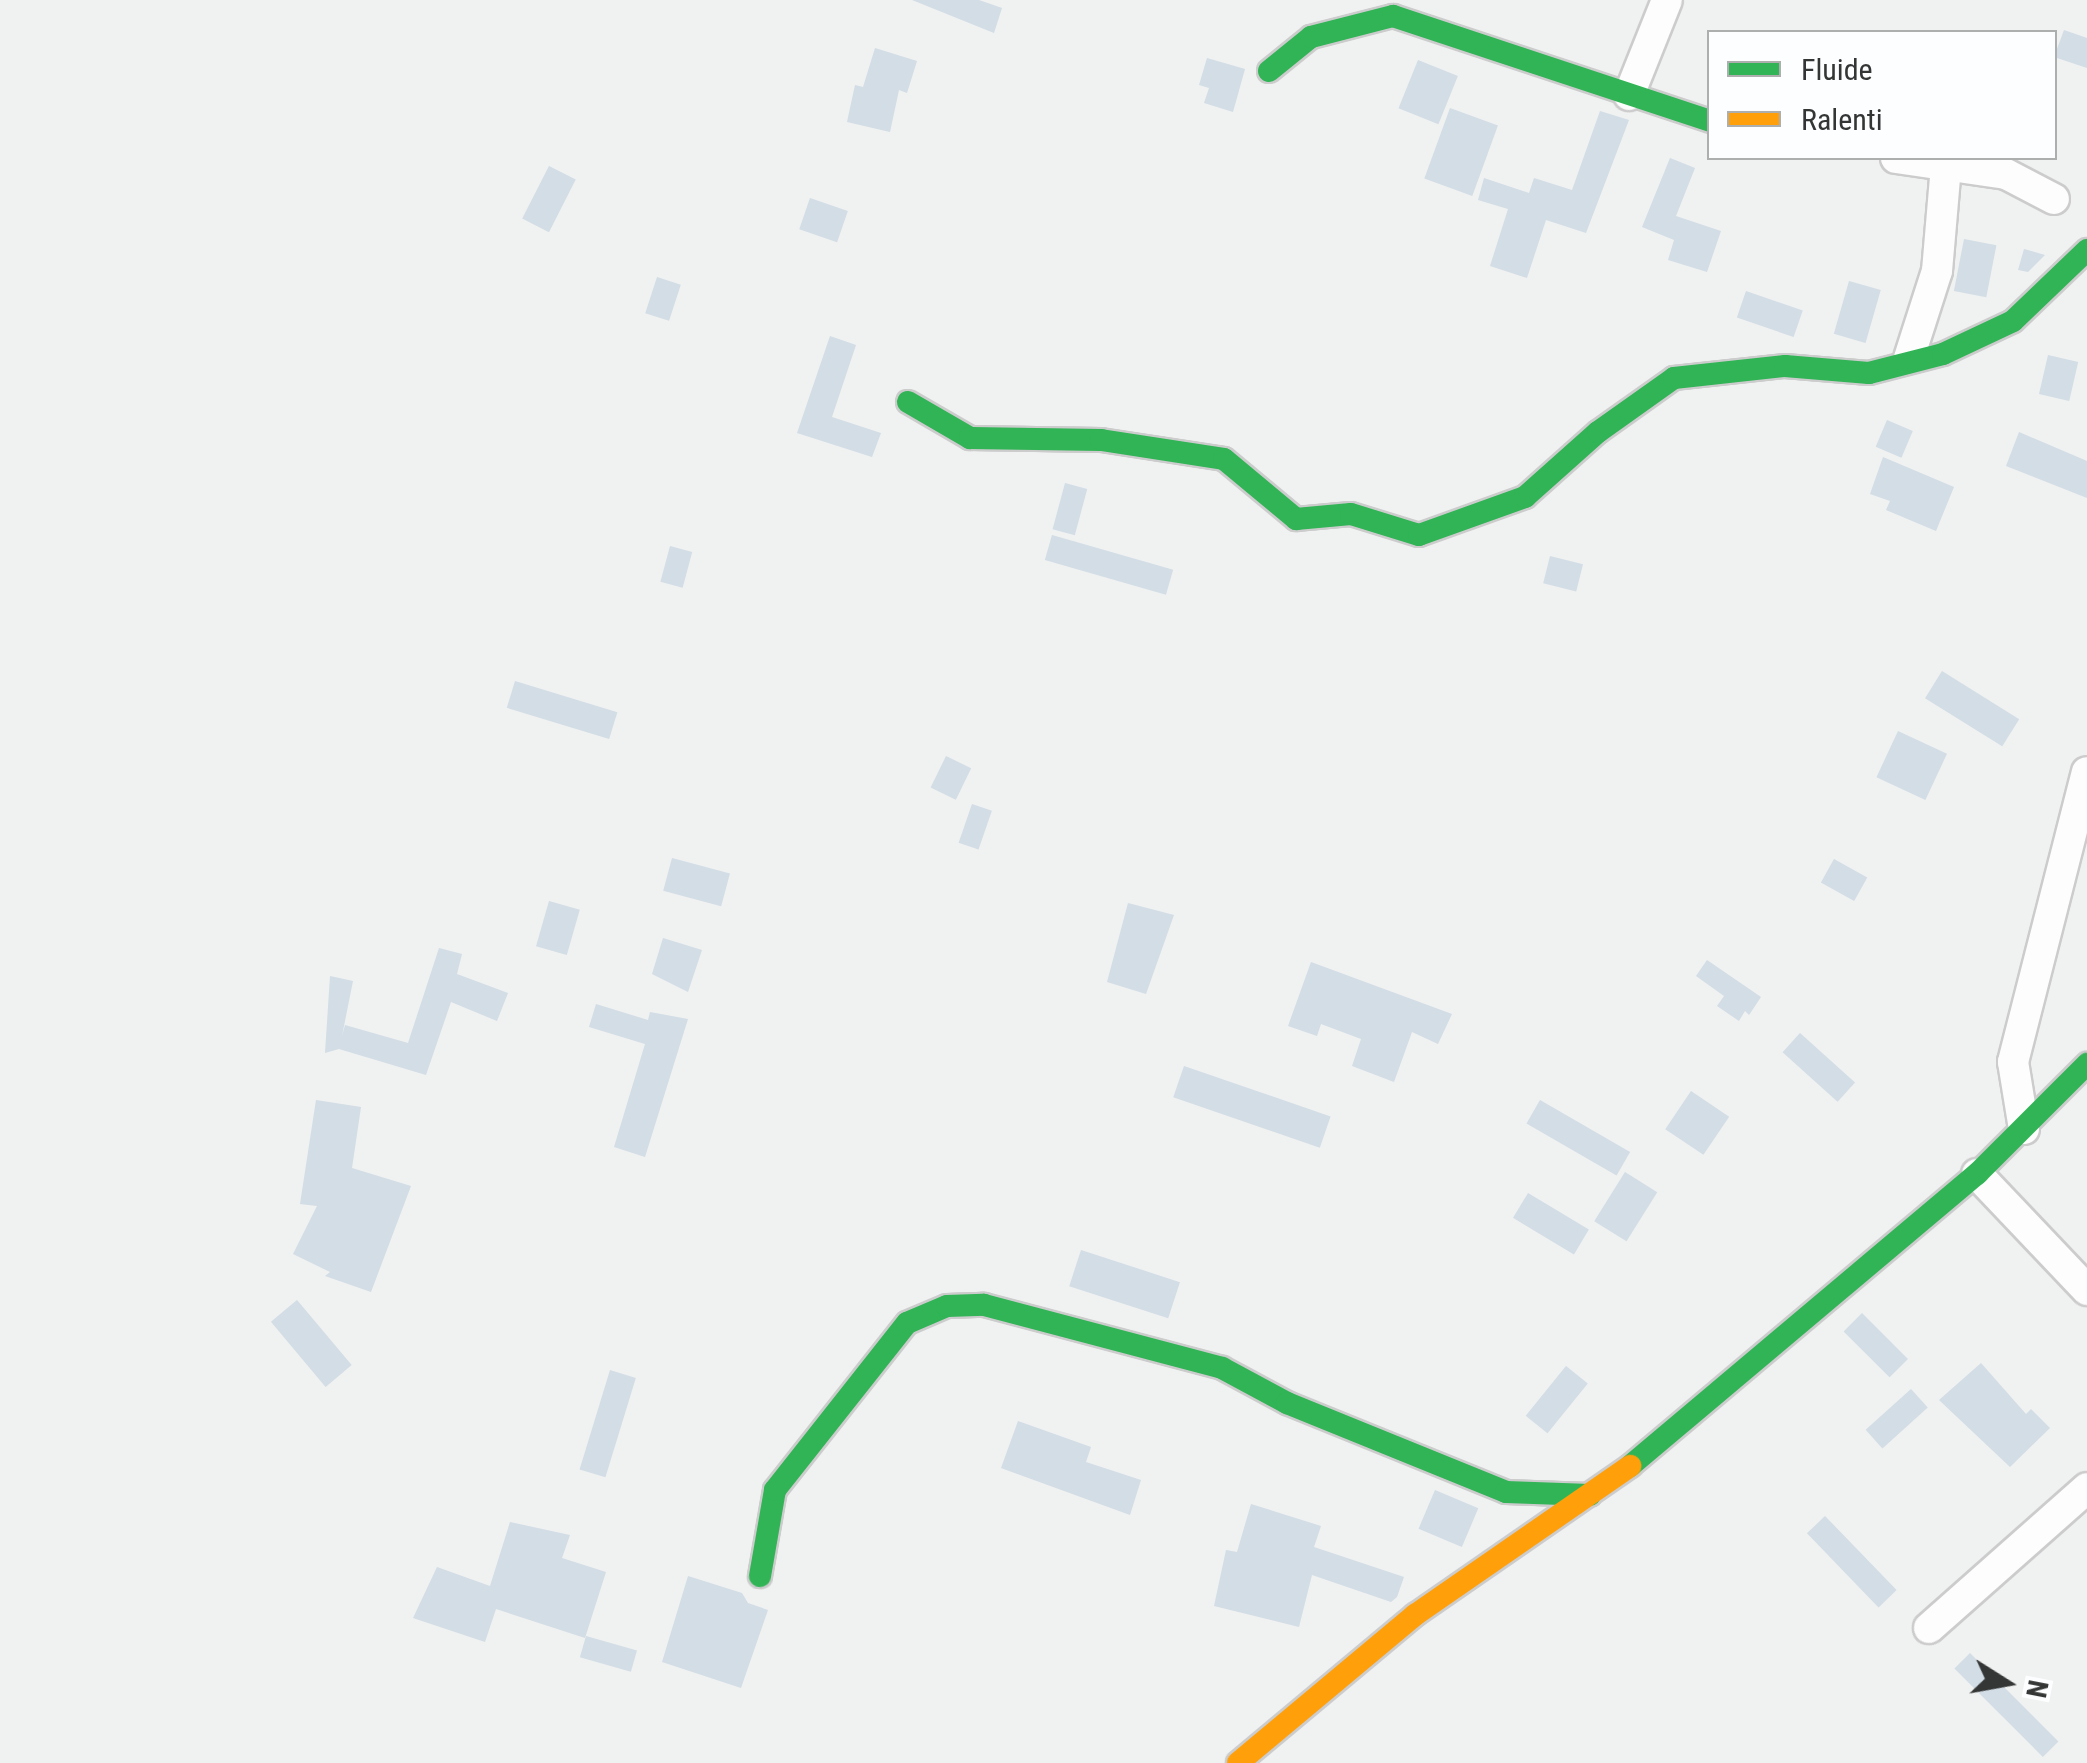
<!DOCTYPE html>
<style>
body{margin:0}
#map{position:relative;width:2087px;height:1763px;overflow:hidden;background:#f0f1f1;font-family:"Roboto Condensed",sans-serif}
div>[style]{position:absolute}
[style*='--x']{left:calc(var(--x)*1px);top:calc(var(--y)*1px);width:calc(var(--w)*1px);rotate:calc(var(--a)*1deg)}
.building>*{inset:0;background:#d2dde5;transform-origin:0 0}
.roads{filter:drop-shadow(2px 0 #cccccd) drop-shadow(-2px 0 #cccccd) drop-shadow(0 2px #cccccd) drop-shadow(0 -2px #cccccd)}
.street>*{height:30px;margin:-15px;padding:0 15px;transform-origin:15px;border-radius:15px;background:#fdfdfd}
.fast>*{height:22px;margin:-11px;padding:0 11px;transform-origin:11px;border-radius:11px;background:#30b455}
.slow>*{height:22px;margin:-11px;padding:0 11px;transform-origin:11px;border-radius:11px;background:#ff9f0a}
span{translate:-50% -50%;white-space:nowrap;text-align:center;line-height:1.15;-webkit-text-stroke:8px #fdfeff;paint-order:stroke}
.legend{position:absolute;left:1707px;top:30px;width:350px;height:130px;box-sizing:border-box;background:#fdfeff;border:2px solid #adaeae;margin:0;padding:12px 18px;list-style:none;font-size:30px;color:#343535}
.legend li{display:flex;align-items:center;gap:20px;height:50px}
.legend b{width:50px;border:2px solid #adaeae}
.north{position:absolute;left:1957px;top:1633px;width:100px;height:100px;-webkit-text-stroke:8px #fdfeff;paint-order:stroke;rotate:101deg;font-size:28px;font-weight:700;line-height:40px;text-align:center;color:#343535}
.north::after{content:'';display:block;margin:auto;width:35px;height:45px;background:#343535;clip-path:polygon(50% 0,100% 100%,50% 72%,0 100%)}
</style>
<div id="map">
<div class="building">
<i style="clip-path:polygon(912px 0,979px 0,1002px 8px,994px 33px)"></i>
<i style="clip-path:polygon(2064px 30px,2087px 38px,2087px 68px,2054px 57px)"></i>
<i style="clip-path:polygon(875px 48px,917px 61px,907px 93px,899px 90px,890px 132px,847px 122px,855px 85px,863px 87px)"></i>
<i style="clip-path:polygon(1207px 58px,1245px 69px,1233px 112px,1204px 103px,1209px 88px,1199px 85px)"></i>
<i style="left:1418px;top:60px;width:43px;height:52px;rotate:22deg"></i>
<i style="left:1450px;top:108px;width:51px;height:75px;rotate:20deg"></i>
<i style="clip-path:polygon(1600px 111px,1629px 120px,1586px 233px,1546px 220px,1527px 278px,1490px 266px,1508px 209px,1478px 200px,1484px 178px,1529px 193px,1534px 178px,1572px 190px)"></i>
<i style="clip-path:polygon(1670px 158px,1695px 168px,1676px 216px,1721px 231px,1707px 272px,1668px 260px,1674px 240px,1642px 227px)"></i>
<i style="left:549px;top:166px;width:30px;height:59px;rotate:27deg"></i>
<i style="left:810px;top:198px;width:40px;height:33px;rotate:19deg"></i>
<i style="left:1964px;top:239px;width:33px;height:53px;rotate:11deg"></i>
<i style="clip-path:polygon(2024px 249px,2045px 255px,2028px 272px,2018px 270px)"></i>
<i style="left:657px;top:277px;width:25px;height:38px;rotate:18deg"></i>
<i style="left:1849px;top:281px;width:33px;height:55px;rotate:16deg"></i>
<i style="left:1746px;top:291px;width:60px;height:28px;rotate:19deg"></i>
<i style="clip-path:polygon(830px 336px,856px 345px,832px 417px,881px 433px,872px 457px,797px 433px)"></i>
<i style="left:2048px;top:355px;width:31px;height:40px;rotate:13deg"></i>
<i style="left:1887px;top:420px;width:28px;height:29px;rotate:23deg"></i>
<i style="clip-path:polygon(2019px 432px,2087px 461px,2087px 498px,2006px 466px)"></i>
<i style="clip-path:polygon(1883px 457px,1954px 487px,1936px 531px,1886px 510px,1890px 501px,1870px 494px)"></i>
<i style="left:1065px;top:483px;width:23px;height:48px;rotate:15deg"></i>
<i style="left:1052px;top:535px;width:126px;height:26px;rotate:16deg"></i>
<i style="left:670px;top:546px;width:23px;height:37px;rotate:15deg"></i>
<i style="left:1550px;top:556px;width:34px;height:28px;rotate:14deg"></i>
<i style="left:1942px;top:671px;width:91px;height:32px;rotate:32deg"></i>
<i style="left:515px;top:681px;width:107px;height:28px;rotate:17deg"></i>
<i style="left:1898px;top:731px;width:54px;height:51px;rotate:25deg"></i>
<i style="left:946px;top:756px;width:28px;height:35px;rotate:26deg"></i>
<i style="left:972px;top:804px;width:21px;height:41px;rotate:19deg"></i>
<i style="left:672px;top:858px;width:60px;height:34px;rotate:15deg"></i>
<i style="left:1834px;top:859px;width:38px;height:27px;rotate:29deg"></i>
<i style="left:549px;top:901px;width:32px;height:47px;rotate:16deg"></i>
<i style="clip-path:polygon(1128px 903px,1174px 915px,1146px 994px,1107px 982px)"></i>
<i style="clip-path:polygon(663px 938px,702px 950px,688px 992px,652px 974px)"></i>
<i style="clip-path:polygon(439px 948px,462px 954px,457px 974px,508px 993px,497px 1021px,451px 1002px,426px 1075px,339px 1049px,325px 1053px,330px 976px,353px 981px,342px 1036px,345px 1025px,408px 1043px)"></i>
<i style="clip-path:polygon(1707px 960px,1761px 997px,1749px 1015px,1745px 1011px,1739px 1021px,1717px 1006px,1724px 996px,1696px 976px)"></i>
<i style="clip-path:polygon(1311px 962px,1452px 1014px,1438px 1044px,1412px 1032px,1394px 1082px,1352px 1066px,1361px 1039px,1321px 1024px,1317px 1036px,1288px 1026px)"></i>
<i style="clip-path:polygon(596px 1004px,648px 1020px,650px 1012px,688px 1019px,645px 1157px,614px 1147px,645px 1044px,589px 1027px)"></i>
<i style="left:1800px;top:1033px;width:74px;height:26px;rotate:42deg"></i>
<i style="left:1184px;top:1066px;width:155px;height:33px;rotate:19deg"></i>
<i style="left:1691px;top:1091px;width:46px;height:46px;rotate:34deg"></i>
<i style="clip-path:polygon(316px 1100px,361px 1107px,352px 1168px,411px 1186px,371px 1292px,325px 1276px,330px 1272px,293px 1254px,317px 1206px,300px 1204px)"></i>
<i style="left:1540px;top:1100px;width:104px;height:27px;rotate:30deg"></i>
<i style="left:1625px;top:1172px;width:38px;height:58px;rotate:32deg"></i>
<i style="left:1528px;top:1193px;width:71px;height:29px;rotate:31deg"></i>
<i style="left:1081px;top:1250px;width:104px;height:38px;rotate:18deg"></i>
<i style="left:297px;top:1300px;width:85px;height:34px;rotate:50deg"></i>
<i style="left:1862px;top:1313px;width:65px;height:26px;rotate:45deg"></i>
<i style="clip-path:polygon(1981px 1363px,2026px 1414px,2031px 1409px,2050px 1428px,2010px 1467px,1939px 1400px)"></i>
<i style="left:1566px;top:1366px;width:28px;height:64px;rotate:39deg"></i>
<i style="left:610px;top:1370px;width:27px;height:104px;rotate:17deg"></i>
<i style="left:1911px;top:1389px;width:25px;height:61px;rotate:48deg"></i>
<i style="clip-path:polygon(1018px 1421px,1091px 1447px,1086px 1462px,1141px 1480px,1130px 1515px,1001px 1468px)"></i>
<i style="left:1435px;top:1490px;width:47px;height:42px;rotate:23deg"></i>
<i style="clip-path:polygon(1251px 1504px,1321px 1526px,1314px 1547px,1404px 1577px,1397px 1597px,1391px 1602px,1312px 1575px,1299px 1627px,1214px 1606px,1226px 1550px,1237px 1552px)"></i>
<i style="left:1825px;top:1516px;width:103px;height:25px;rotate:46deg"></i>
<i style="clip-path:polygon(510px 1522px,570px 1535px,562px 1558px,606px 1572px,585px 1638px,496px 1609px,485px 1642px,413px 1618px,437px 1567px,490px 1586px)"></i>
<i style="clip-path:polygon(688px 1576px,742px 1593px,748px 1603px,768px 1610px,741px 1688px,662px 1662px)"></i>
<i style="left:586px;top:1636px;width:53px;height:22px;rotate:16deg"></i>
<i style="left:1970px;top:1653px;width:125px;height:22px;rotate:45deg"></i>
</div>
<div class="roads">
<div class="street">
<i style="--x:1629;--y:95;--w:102;--a:-68.2"></i>
<i style="--x:1896;--y:158;--w:111;--a:8.3"></i>
<i style="--x:2006;--y:174;--w:54;--a:27.5"></i>
<i style="--x:1909;--y:358;--w:91;--a:-72.2"></i>
<i style="--x:1937;--y:271;--w:105;--a:-85.1"></i>
<i style="--x:2024;--y:1129;--w:68;--a:-99.3"></i>
<i style="--x:2013;--y:1062;--w:299;--a:-75.7"></i>
<i style="--x:1977;--y:1174;--w:160;--a:46.5"></i>
<i style="--x:1929;--y:1628;--w:211;--a:-41.5"></i>
</div>
<div class="fast">
<i style="--x:1269;--y:71;--w:54;--a:-39"></i>
<i style="--x:1311;--y:37;--w:85;--a:-14.4"></i>
<i style="--x:1393;--y:16;--w:334;--a:18.3"></i>
<i style="--x:908;--y:402;--w:72;--a:30.1"></i>
<i style="--x:970;--y:438;--w:131;--a:0.9"></i>
<i style="--x:1101;--y:440;--w:124;--a:8.8"></i>
<i style="--x:1224;--y:459;--w:94;--a:39.8"></i>
<i style="--x:1296;--y:519;--w:55;--a:-5.2"></i>
<i style="--x:1351;--y:514;--w:71;--a:17.2"></i>
<i style="--x:1419;--y:535;--w:113;--a:-19.7"></i>
<i style="--x:1525;--y:497;--w:98;--a:-41.7"></i>
<i style="--x:1598;--y:432;--w:93;--a:-35.4"></i>
<i style="--x:1674;--y:378;--w:112;--a:-6.2"></i>
<i style="--x:1785;--y:366;--w:84;--a:4.8"></i>
<i style="--x:1869;--y:373;--w:76;--a:-14.4"></i>
<i style="--x:1943;--y:354;--w:77;--a:-25.2"></i>
<i style="--x:2013;--y:321;--w:103;--a:-43.8"></i>
<i style="--x:1630;--y:1466;--w:454;--a:-40.1"></i>
<i style="--x:1977;--y:1174;--w:156;--a:-45"></i>
<i style="--x:760;--y:1576;--w:87;--a:-80.1"></i>
<i style="--x:775;--y:1490;--w:213;--a:-51.7"></i>
<i style="--x:907;--y:1323;--w:43;--a:-23"></i>
<i style="--x:947;--y:1306;--w:37;--a:-2"></i>
<i style="--x:984;--y:1305;--w:246;--a:14.8"></i>
<i style="--x:1222;--y:1368;--w:74;--a:28.3"></i>
<i style="--x:1287;--y:1403;--w:236;--a:22.1"></i>
<i style="--x:1506;--y:1492;--w:84;--a:2"></i>
</div>
<div class="slow">
<i style="--x:1238;--y:1763;--w:231;--a:-39.9"></i>
<i style="--x:1415;--y:1615;--w:262;--a:-34.7"></i>
</div>
</div>
<ul class="legend">
<li><b style="height:12px;background:#30b455"></b>Fluide</li>
<li><b style="height:12px;background:#ff9f0a"></b>Ralenti</li>
</ul>
<div class="north">N</div>
</div>
